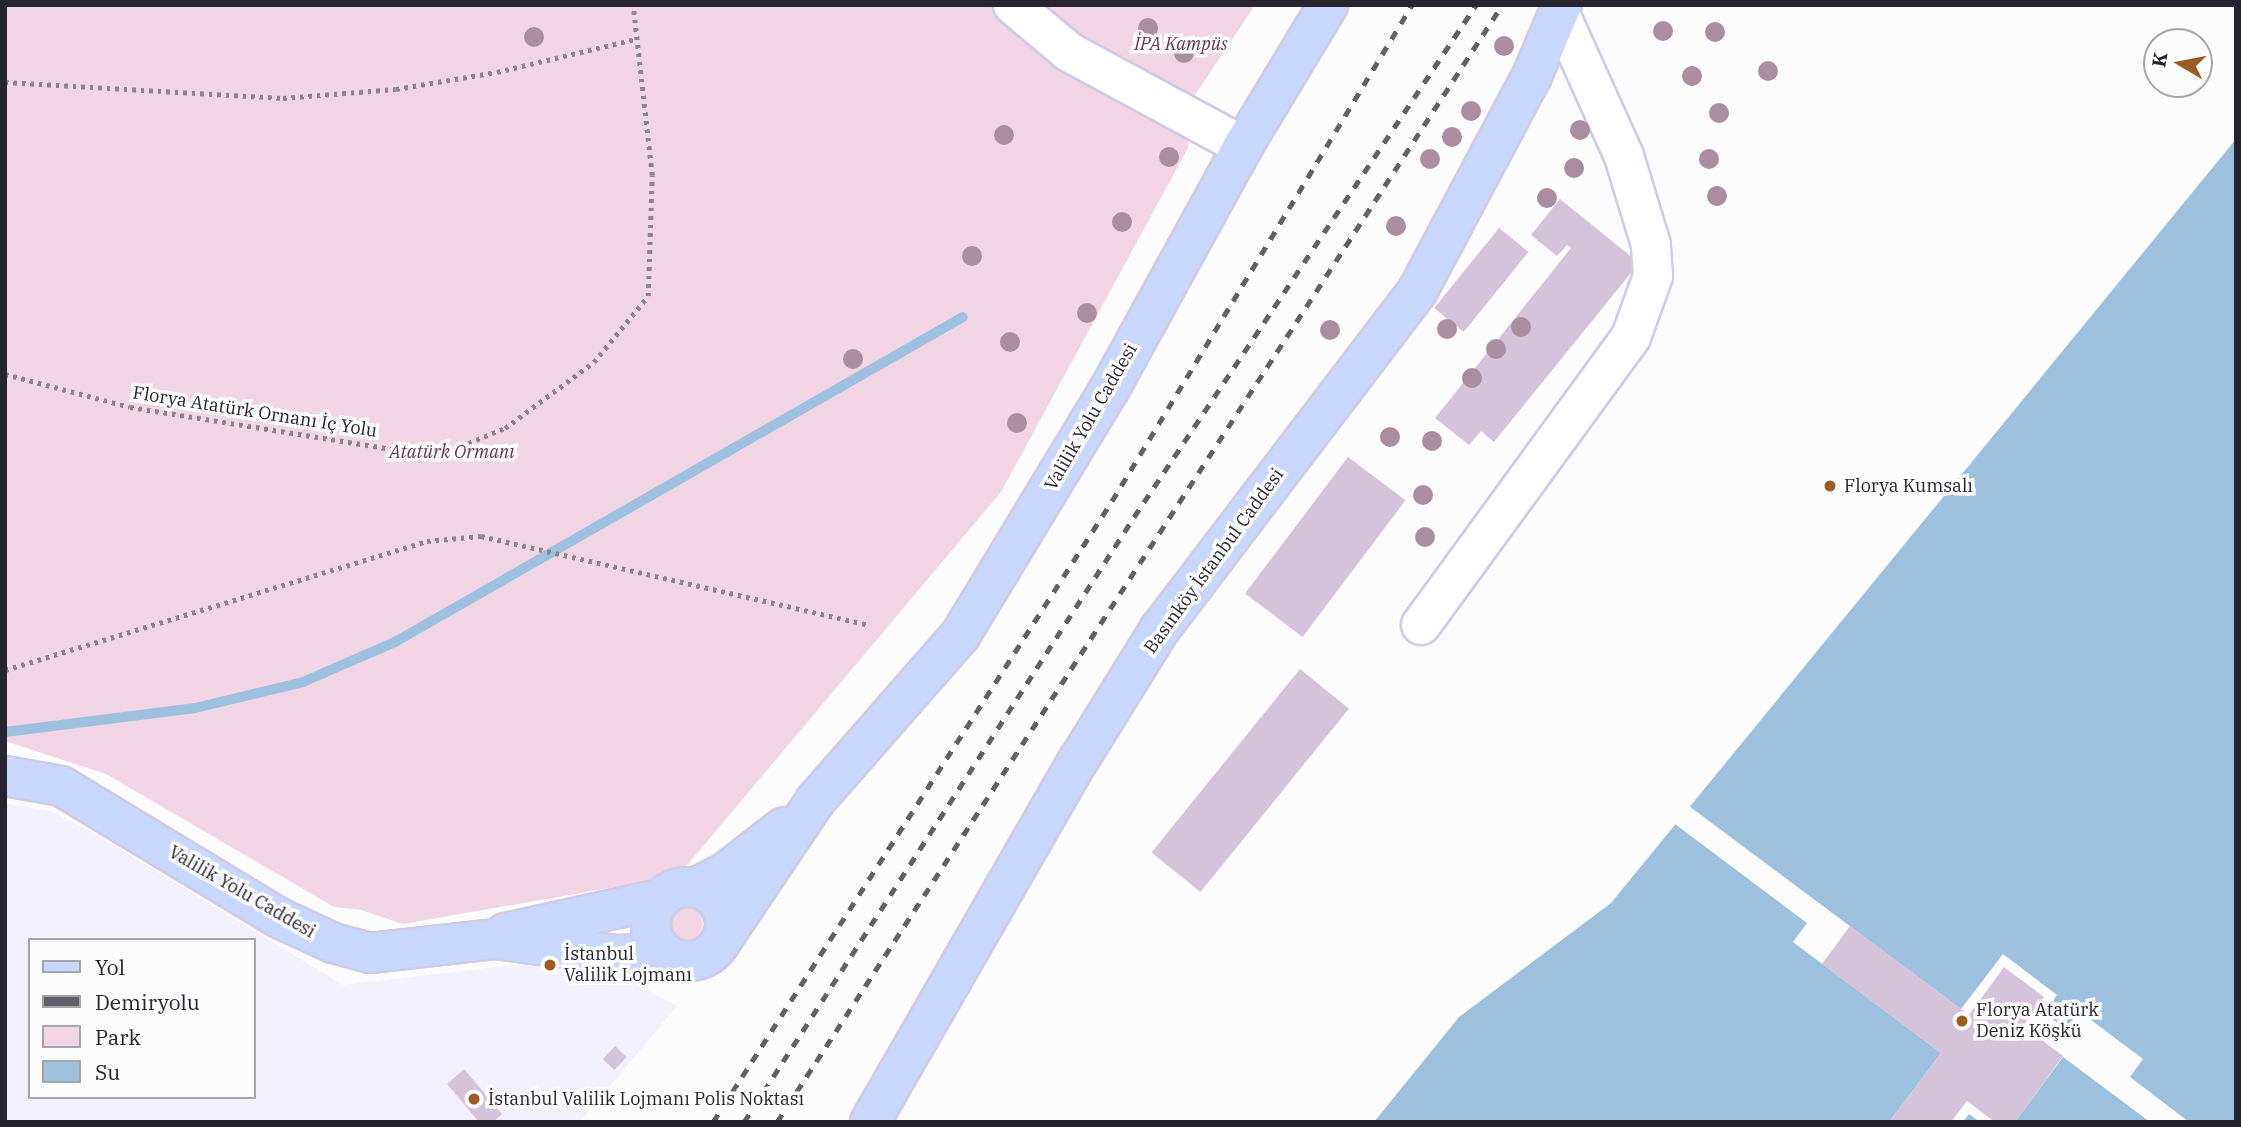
<!DOCTYPE html>
<meta charset="utf-8">
<style>
body{margin:0}
#map{position:relative;width:2241px;height:1127px;overflow:hidden;background:#fcfcfc;font-family:"IBM Plex Serif",serif}
div>[style]{position:absolute}
[style*='--x']{left:calc(var(--x)*1px);top:calc(var(--y)*1px);width:calc(var(--w)*1px);rotate:calc(var(--a)*1deg)}
.built>*{inset:0;background:#f3f0fe}
.green>*{inset:0;background:#f2d5e5}
.round{border-radius:50%}
.water>*{inset:0;background:#9cc0dd}
.pier>*{inset:0;background:#fcfcfc}
.stream>*{height:10px;margin:-5px;padding:0 5px;transform-origin:5px;border-radius:5px;background:#9cc0dd}
.building>*{inset:0;background:#d4c3da;transform-origin:0 0}
.path>*{height:4.5px;margin-top:-2.25px;transform-origin:0;background:repeating-linear-gradient(90deg,#88868c 0 3.5px,transparent 0 8.5px)}
.roads{filter:drop-shadow(2px 0 #cfcbe5) drop-shadow(-2px 0 #cfcbe5) drop-shadow(0 2px #cfcbe5) drop-shadow(0 -2px #cfcbe5)}
.minor>*{height:38px;margin:-19px;padding:0 19px;transform-origin:19px;border-radius:19px;background:#fff}
.major>*{height:38px;margin:-19px;padding:0 19px;transform-origin:19px;border-radius:19px;background:#c8d7fe}
.major>.ring{margin:-19px;padding:0;box-sizing:content-box;background:none;border:38px solid #c8d7fe;border-radius:50%}
.rail>*{height:5px;margin-top:-2.5px;transform-origin:0;background:repeating-linear-gradient(90deg,#615f67 0 9px,transparent 0 18px)}
.trees>*{width:20px;height:20px;margin:-10px;border-radius:50%;background:#ab8da0}
.dots>*{width:19px;height:19px;translate:-50% -50%;box-sizing:border-box;border:4px solid #fcfcfc;border-radius:50%}
span{translate:-50% -50%;white-space:nowrap;text-align:center;line-height:1.15;-webkit-text-stroke:7px #fcfcfc;paint-order:stroke}
.park-label{font-size:18px;color:#683354;font-style:italic}
.street-label{font-size:18px;color:#26242e}
.poi-label{font-size:18px;color:#26242e}
.left{translate:0 -50%;text-align:left}
.frame{position:absolute;inset:0;border:7px solid #26242e;pointer-events:none}
.legend{position:absolute;left:28px;top:938px;width:228px;height:161px;box-sizing:border-box;background:#fcfcfc;border:2px solid #a6a6aa;margin:0;padding:9px 12px;list-style:none;font-size:21px;color:#26242e}
.legend li{display:flex;align-items:center;gap:14px;height:35px}
.legend b{width:35px;border:2px solid #a6a6aa}
.north{position:absolute;left:2143px;top:28px;width:70px;height:70px;box-sizing:border-box;background:#fcfcfc;border:2px solid #a6a6aa;border-radius:50%;rotate:280deg;font-size:19px;font-weight:700;line-height:28px;text-align:center;color:#26242e}
.north::after{content:'';display:block;margin:auto;width:24px;height:32px;background:#9b5c24;clip-path:polygon(50% 0,100% 100%,50% 72%,0 100%)}
</style>
<div id="map">
<div class="built">
<i style="clip-path:polygon(evenodd,5px 804px,51px 811px,94px 833px,343px 985px,567px 959px,594px 962px,677px 1006px,580px 1122px,5px 1122px,5px 804px,30px 940px,254px 940px,254px 1097px,30px 1097px,30px 940px)"></i>
</div>
<div class="green">
<i style="clip-path:polygon(5px 5px,1255px 5px,1195px 95px,1188px 148px,1001px 492px,678px 876px,403px 924px,361px 910px,334px 907px,106px 774px,5px 741px)"></i>
<i class="round" style="left:665px;top:905px;width:38px;height:38px"></i>
</div>
<div class="water">
<i style="clip-path:polygon(2236px 139px,2236px 1122px,1374px 1122px,1459px 1017px,1611px 903px)"></i>
</div>
<div class="pier">
<i style="clip-path:polygon(1689px 806px,1961px 1009px,2003px 954px,2057px 995px,2044px 1013px,2066px 1029px,2079px 1011px,2143px 1059px,2130px 1077px,2189px 1122px,2150px 1122px,2063px 1057px,2015px 1122px,1980px 1122px,1969px 1114px,1963px 1122px,1889px 1122px,1941px 1053px,1793px 942px,1807px 923px,1675px 824px)"></i>
</div>
<div class="stream">
<i style="--x:5;--y:732;--w:192;--a:-7.2"></i>
<i style="--x:195;--y:708;--w:111;--a:-13.5"></i>
<i style="--x:303;--y:682;--w:100;--a:-23.5"></i>
<i style="--x:395;--y:642;--w:654;--a:-29.78"></i>
</div>
<div class="building">
<i style="clip-path:polygon(1560px 199px,1639px 263px,1494px 442px,1481px 431px,1469px 445px,1435px 418px,1571px 248px,1567px 245px,1557px 256px,1531px 235px)"></i>
<i style="left:1499px;top:228px;width:38px;height:103px;rotate:39deg"></i>
<i style="left:1348px;top:457px;width:72px;height:171px;rotate:37deg"></i>
<i style="left:1300px;top:669px;width:63px;height:236px;rotate:39deg"></i>
<i style="clip-path:polygon(1850px 926px,1969px 1015px,2004px 967px,2044px 997px,2023px 1026px,2063px 1056px,2015px 1122px,1995px 1122px,1967px 1101px,1951px 1122px,1889px 1122px,1941px 1053px,1822px 964px)"></i>
<i style="left:615px;top:1046px;width:16px;height:18px;rotate:43deg"></i>
<i style="clip-path:polygon(464px 1069px,502px 1114px,493px 1122px,479px 1122px,447px 1084px)"></i>
</div>
<div class="path">
<i style="--x:5;--y:82;--w:278;--a:3.3"></i>
<i style="--x:283;--y:98;--w:113;--a:-4.6"></i>
<i style="--x:396;--y:89;--w:102;--a:-9.6"></i>
<i style="--x:497;--y:72;--w:143;--a:-13.4"></i>
<i style="--x:5;--y:374;--w:129;--a:14.8"></i>
<i style="--x:130;--y:407;--w:311;--a:9.1"></i>
<i style="--x:437;--y:456;--w:74;--a:-22.4"></i>
<i style="--x:505;--y:428;--w:111;--a:-36.6"></i>
<i style="--x:594;--y:362;--w:85;--a:-50.7"></i>
<i style="--x:648;--y:296;--w:121;--a:-88.1"></i>
<i style="--x:652;--y:175;--w:171;--a:-96.4"></i>
<i style="--x:5;--y:670;--w:441;--a:-17"></i>
<i style="--x:427;--y:541;--w:54;--a:-5.3"></i>
<i style="--x:481;--y:536;--w:399;--a:12.9"></i>
</div>
<div class="roads">
<div class="minor">
<i style="--x:1013;--y:5;--w:73;--a:40"></i>
<i style="--x:1069;--y:52;--w:198;--a:28.4"></i>
<i style="--x:1421;--y:625;--w:356;--a:-53.9"></i>
<i style="--x:1631;--y:337;--w:65;--a:-70.2"></i>
<i style="--x:1653;--y:276;--w:31;--a:-94"></i>
<i style="--x:1651;--y:245;--w:93;--a:-106.9"></i>
<i style="--x:1624;--y:156;--w:158;--a:-114.3"></i>
</div>
<div class="major">
<i style="--x:5;--y:776;--w:57;--a:10.1"></i>
<i style="--x:61;--y:786;--w:253;--a:31.2"></i>
<i style="--x:277;--y:917;--w:62;--a:24.9"></i>
<i style="--x:333;--y:943;--w:38;--a:15"></i>
<i style="--x:370;--y:953;--w:125;--a:-6.4"></i>
<i style="--x:494;--y:939;--w:125;--a:7.4"></i>
<i style="--x:618;--y:955;--w:47;--a:-2.4"></i>
<i class="ring" style="left:651px;top:887px;width:36px;height:36px"></i>
<i style="--x:695;--y:888;--w:35;--a:-27"></i>
<i style="--x:726;--y:872;--w:73;--a:-37.8"></i>
<i style="--x:505;--y:933;--w:159;--a:-12.4"></i>
<i style="--x:721;--y:941;--w:169;--a:-56.1"></i>
<i style="--x:815;--y:801;--w:222;--a:-48.8"></i>
<i style="--x:961;--y:634;--w:285;--a:-58.8"></i>
<i style="--x:1109;--y:390;--w:278;--a:-61.2"></i>
<i style="--x:1243;--y:146;--w:165;--a:-58.9"></i>
<i style="--x:870;--y:1122;--w:417;--a:-60.1"></i>
<i style="--x:1078;--y:761;--w:155;--a:-58.2"></i>
<i style="--x:1160;--y:629;--w:426;--a:-52.7"></i>
<i style="--x:1418;--y:290;--w:242;--a:-62"></i>
<i style="--x:1532;--y:76;--w:77;--a:-67.1"></i>
</div>
</div>
<div class="rail">
<i style="--x:713;--y:1122;--w:738;--a:-57.28"></i>
<i style="--x:1112;--y:501;--w:580;--a:-58.83"></i>
<i style="--x:744;--y:1122;--w:720;--a:-57.19"></i>
<i style="--x:1134;--y:517;--w:616;--a:-56.26"></i>
<i style="--x:777;--y:1122;--w:1332;--a:-57.01"></i>
</div>
<div class="trees">
<i style="left:1148px;top:28px"></i>
<i style="left:1663px;top:31px"></i>
<i style="left:1715px;top:32px"></i>
<i style="left:534px;top:37px"></i>
<i style="left:1504px;top:46px"></i>
<i style="left:1184px;top:53px"></i>
<i style="left:1768px;top:71px"></i>
<i style="left:1692px;top:76px"></i>
<i style="left:1471px;top:111px"></i>
<i style="left:1719px;top:113px"></i>
<i style="left:1580px;top:130px"></i>
<i style="left:1004px;top:135px"></i>
<i style="left:1452px;top:137px"></i>
<i style="left:1169px;top:157px"></i>
<i style="left:1430px;top:159px"></i>
<i style="left:1709px;top:159px"></i>
<i style="left:1574px;top:168px"></i>
<i style="left:1717px;top:196px"></i>
<i style="left:1547px;top:198px"></i>
<i style="left:1122px;top:222px"></i>
<i style="left:1396px;top:226px"></i>
<i style="left:972px;top:256px"></i>
<i style="left:1087px;top:313px"></i>
<i style="left:1521px;top:327px"></i>
<i style="left:1447px;top:329px"></i>
<i style="left:1330px;top:330px"></i>
<i style="left:1010px;top:342px"></i>
<i style="left:1496px;top:349px"></i>
<i style="left:853px;top:359px"></i>
<i style="left:1472px;top:378px"></i>
<i style="left:1017px;top:423px"></i>
<i style="left:1390px;top:437px"></i>
<i style="left:1432px;top:441px"></i>
<i style="left:1423px;top:495px"></i>
<i style="left:1425px;top:537px"></i>
</div>
<div class="dots">
<i style="left:1830px;top:486px;background:#9b5c24"></i>
<i style="left:550px;top:965px;background:#9b5c24"></i>
<i style="left:1962px;top:1021px;background:#9b5c24"></i>
<i style="left:474px;top:1099px;background:#9b5c24"></i>
</div>
<div class="park-label">
<span style="left:1181px;top:44px">İPA Kampüs</span>
<span style="left:452px;top:452px">Atatürk Ormanı</span>
</div>
<div class="street-label">
<span style="left:255px;top:412px;rotate:9deg">Florya Atatürk Ornanı İç Yolu</span>
<span style="left:1091px;top:417px;rotate:-60deg">Valilik Yolu Caddesi</span>
<span style="left:1214px;top:561px;rotate:-54deg">Basınköy İstanbul Caddesi</span>
<span style="left:242px;top:892px;rotate:30deg">Valilik Yolu Caddesi</span>
</div>
<div class="poi-label">
<span class="left" style="left:1844px;top:486px">Florya Kumsalı</span>
<span class="left" style="left:564px;top:965px">İstanbul<br>Valilik Lojmanı</span>
<span class="left" style="left:1976px;top:1021px">Florya Atatürk<br>Deniz Köşkü</span>
<span class="left" style="left:488px;top:1099px">İstanbul Valilik Lojmanı Polis Noktası</span>
</div>
<div class="frame"></div>
<ul class="legend">
<li><b style="height:9px;background:#c8d7fe"></b>Yol</li>
<li><b style="height:9px;background:#615f67"></b>Demiryolu</li>
<li><b style="height:19px;background:#f2d5e5"></b>Park</li>
<li><b style="height:19px;background:#9cc0dd"></b>Su</li>
</ul>
<div class="north">K</div>
</div>
